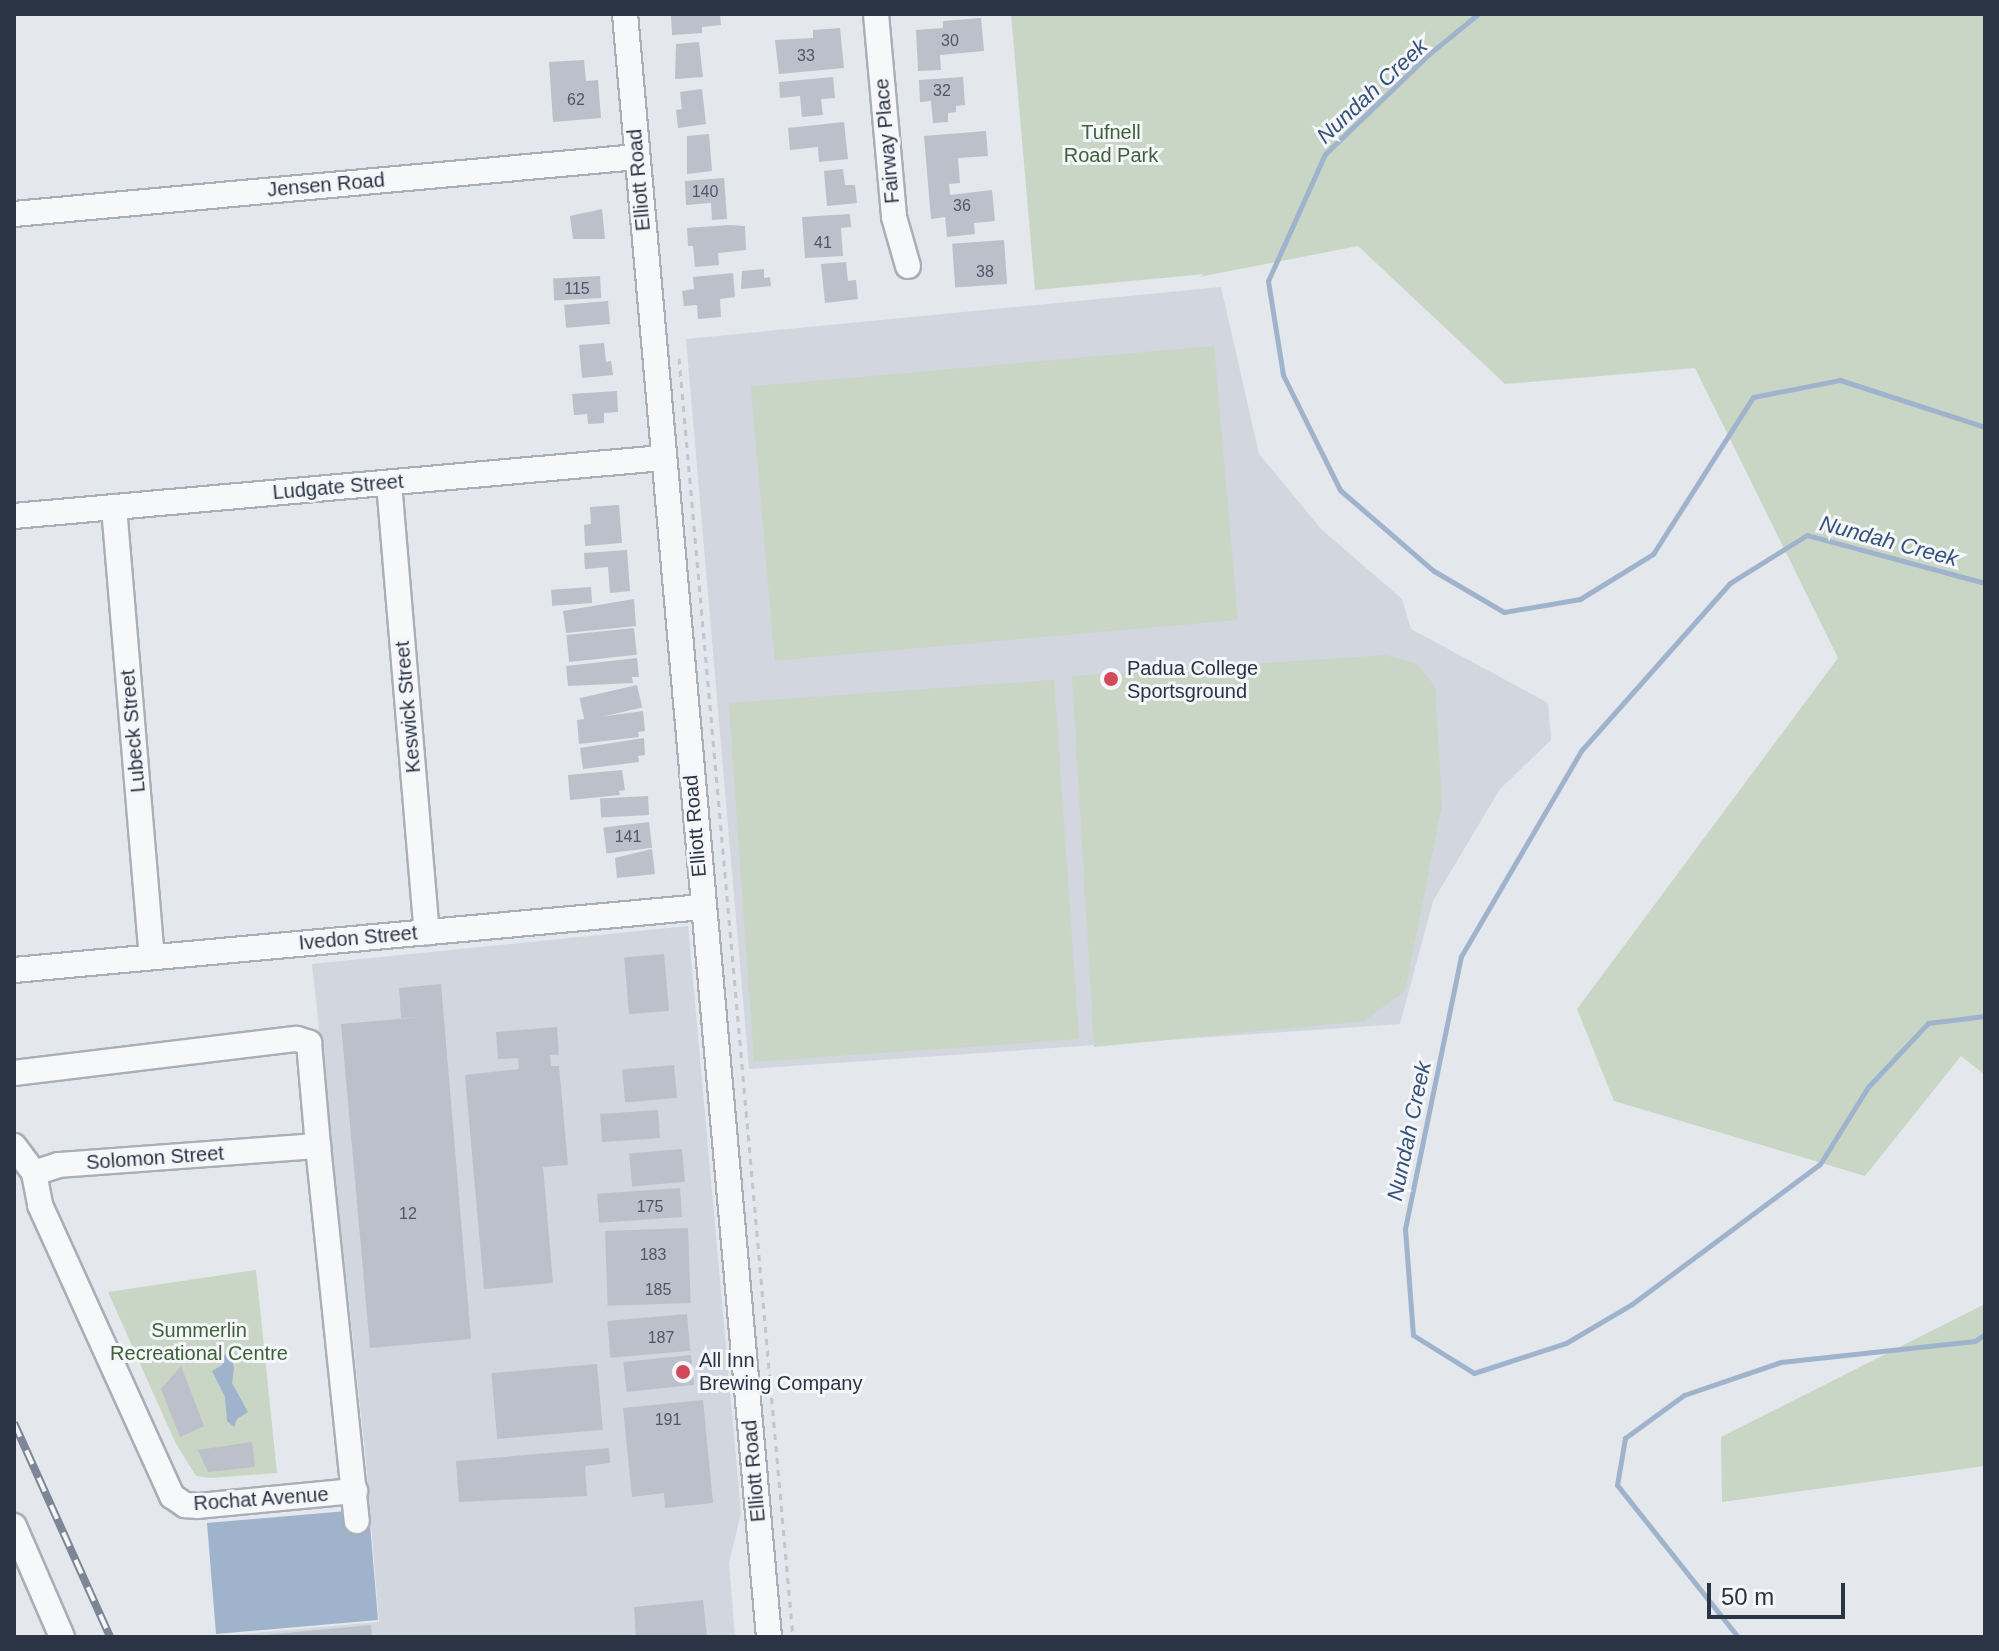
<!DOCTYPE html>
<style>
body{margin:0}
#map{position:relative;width:1999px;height:1651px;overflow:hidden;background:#e4e7ec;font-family:Arial,sans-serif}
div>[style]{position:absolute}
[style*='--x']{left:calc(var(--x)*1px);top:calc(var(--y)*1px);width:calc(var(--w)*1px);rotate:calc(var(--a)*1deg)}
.built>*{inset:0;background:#d2d6de}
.green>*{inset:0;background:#c9d6c5;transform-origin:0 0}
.water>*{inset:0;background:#9fb4cc}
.stream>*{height:5px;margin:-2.5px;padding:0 2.5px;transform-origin:2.5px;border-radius:2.5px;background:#9fb4cc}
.building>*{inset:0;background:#bbc0ca;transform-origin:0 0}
.path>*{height:3px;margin-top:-1.5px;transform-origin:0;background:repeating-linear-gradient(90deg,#c2c5cb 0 6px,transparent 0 12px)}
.roads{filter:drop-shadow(2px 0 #a9aeb7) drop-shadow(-2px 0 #a9aeb7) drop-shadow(0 2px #a9aeb7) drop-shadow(0 -2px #a9aeb7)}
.minor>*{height:24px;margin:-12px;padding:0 12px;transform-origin:12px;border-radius:12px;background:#f7f8fa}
.rail>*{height:8px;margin-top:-4px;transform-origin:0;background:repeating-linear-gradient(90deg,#f4f6f9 0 15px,#7d8696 0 30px);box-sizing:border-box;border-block:2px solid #7d8696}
.dots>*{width:22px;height:22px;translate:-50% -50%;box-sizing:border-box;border:4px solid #f4f6f9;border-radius:50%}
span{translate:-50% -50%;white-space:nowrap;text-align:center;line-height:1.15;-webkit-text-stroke:6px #f4f6f9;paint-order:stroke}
.number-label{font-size:16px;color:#4f5766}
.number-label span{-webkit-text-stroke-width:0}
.park-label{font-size:20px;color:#3f6138}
.street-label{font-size:20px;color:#2b3445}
.poi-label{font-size:20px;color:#2b3445}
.left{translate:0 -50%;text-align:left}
.water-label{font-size:22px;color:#34527a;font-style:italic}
.frame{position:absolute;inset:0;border:16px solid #2b3445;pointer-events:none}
.scale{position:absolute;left:1707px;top:1583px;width:138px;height:36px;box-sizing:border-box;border:4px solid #2b3445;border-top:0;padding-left:10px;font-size:24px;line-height:28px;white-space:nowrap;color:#2b3445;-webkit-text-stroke:6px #f4f6f9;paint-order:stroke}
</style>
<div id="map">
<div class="built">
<i style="clip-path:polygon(1221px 287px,1259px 454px,1321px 529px,1402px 599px,1411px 629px,1548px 703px,1551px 740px,1500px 789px,1433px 901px,1400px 1024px,749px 1069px,686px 339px)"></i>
<i style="clip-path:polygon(688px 926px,741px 1513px,729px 1563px,735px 1637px,210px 1637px,379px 1622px,366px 1460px,312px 964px)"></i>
</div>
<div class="green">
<i style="clip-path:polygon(1011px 14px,1985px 14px,1985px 1075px,1961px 1056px,1865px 1176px,1614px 1101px,1577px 1009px,1838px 658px,1695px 368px,1505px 384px,1358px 246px,1199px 277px,1205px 274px,1035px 290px)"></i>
<i style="left:1214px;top:346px;width:275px;height:465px;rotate:85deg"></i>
<i style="clip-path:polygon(1385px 655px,1416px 663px,1435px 686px,1442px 805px,1405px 991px,1364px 1021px,1094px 1047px,1072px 676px)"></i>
<i style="left:1054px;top:680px;width:360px;height:326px;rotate:86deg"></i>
<i style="clip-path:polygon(256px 1270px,277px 1473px,210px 1478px,196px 1476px,175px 1442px,108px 1292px)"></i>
<i style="clip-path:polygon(1985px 1304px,1985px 1466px,1722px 1502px,1721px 1437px)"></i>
</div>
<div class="water">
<i style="clip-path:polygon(230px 1354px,234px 1368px,232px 1383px,248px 1412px,237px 1419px,234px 1427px,227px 1421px,225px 1397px,212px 1371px,222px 1365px,224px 1355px)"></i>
<i style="clip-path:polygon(347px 1511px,349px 1526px,370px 1524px,378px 1620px,216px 1634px,207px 1523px)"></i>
</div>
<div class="stream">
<i style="--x:1478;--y:14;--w:63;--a:140.8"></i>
<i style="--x:1429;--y:54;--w:144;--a:136.1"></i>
<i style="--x:1325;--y:154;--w:139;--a:114.2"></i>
<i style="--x:1268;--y:281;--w:95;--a:80.9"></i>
<i style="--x:1283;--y:375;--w:128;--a:63.6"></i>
<i style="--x:1340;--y:490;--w:124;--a:40.8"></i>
<i style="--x:1434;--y:571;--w:81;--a:30.4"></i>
<i style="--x:1504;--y:612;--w:77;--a:-9.7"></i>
<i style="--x:1580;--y:599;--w:86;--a:-31.7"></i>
<i style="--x:1653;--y:554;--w:186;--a:-57.5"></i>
<i style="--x:1753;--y:397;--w:89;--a:-11.1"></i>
<i style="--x:1840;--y:380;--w:152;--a:18"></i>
<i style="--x:1985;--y:583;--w:184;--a:-164.9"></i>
<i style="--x:1807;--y:535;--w:91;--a:148.1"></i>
<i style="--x:1730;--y:583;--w:225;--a:131.6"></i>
<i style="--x:1581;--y:751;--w:238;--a:120.3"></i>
<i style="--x:1461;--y:956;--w:279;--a:101.6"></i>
<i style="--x:1405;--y:1229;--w:106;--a:85.7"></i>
<i style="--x:1413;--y:1335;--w:72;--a:31.9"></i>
<i style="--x:1474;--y:1373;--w:97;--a:-18.1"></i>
<i style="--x:1566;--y:1343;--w:77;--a:-30.6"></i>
<i style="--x:1632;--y:1304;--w:234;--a:-36.7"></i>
<i style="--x:1820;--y:1164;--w:91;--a:-58.1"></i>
<i style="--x:1868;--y:1087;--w:88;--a:-46.8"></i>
<i style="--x:1928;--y:1023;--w:57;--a:-7"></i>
<i style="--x:1738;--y:1637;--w:194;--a:-128.5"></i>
<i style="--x:1617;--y:1485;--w:48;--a:-80.3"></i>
<i style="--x:1625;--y:1438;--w:73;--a:-36.1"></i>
<i style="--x:1684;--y:1395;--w:102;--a:-18.8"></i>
<i style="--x:1781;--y:1362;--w:195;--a:-6.2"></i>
<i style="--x:1975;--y:1341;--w:12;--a:-35"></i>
</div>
<div class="building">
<i style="clip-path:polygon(671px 14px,720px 14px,721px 25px,702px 27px,702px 33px,672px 35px)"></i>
<i style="clip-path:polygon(981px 18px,984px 51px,940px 55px,941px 70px,918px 71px,916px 30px,943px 28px,943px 21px)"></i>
<i style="clip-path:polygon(840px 28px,844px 68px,779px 74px,775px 40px,813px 38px,813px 30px)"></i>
<i style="clip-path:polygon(699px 42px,703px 77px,675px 79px,676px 44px)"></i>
<i style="clip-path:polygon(584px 60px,586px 81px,598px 80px,601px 118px,553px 122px,549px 62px)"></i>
<i style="clip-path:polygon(833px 77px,835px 98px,821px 99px,823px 115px,802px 117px,800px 96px,780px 98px,779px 82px)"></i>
<i style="clip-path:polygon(963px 77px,965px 105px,956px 106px,956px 112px,948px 113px,948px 122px,933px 123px,931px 101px,920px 102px,919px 80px)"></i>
<i style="clip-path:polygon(702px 89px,706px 124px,678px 128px,676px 110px,682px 109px,680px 92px)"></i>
<i style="clip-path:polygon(844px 122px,848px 159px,819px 162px,818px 147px,790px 150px,788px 128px)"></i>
<i style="clip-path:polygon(986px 131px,988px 156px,958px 158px,960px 183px,949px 184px,950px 195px,992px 190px,995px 221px,974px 223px,975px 234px,947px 237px,945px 217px,931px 219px,924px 136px)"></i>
<i style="clip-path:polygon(709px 134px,712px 171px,687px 174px,687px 136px)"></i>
<i style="clip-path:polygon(843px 169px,845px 185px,855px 185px,857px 203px,827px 206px,824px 171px)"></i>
<i style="clip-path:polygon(724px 178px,727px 219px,712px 220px,711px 203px,686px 205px,685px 181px)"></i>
<i style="clip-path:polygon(602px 209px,605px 239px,573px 239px,570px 216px)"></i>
<i style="clip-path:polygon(850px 214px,851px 227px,841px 228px,843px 256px,805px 258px,802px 217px)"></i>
<i style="clip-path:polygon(729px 225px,745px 226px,746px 250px,718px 253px,719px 265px,695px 267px,693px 246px,688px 246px,687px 228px)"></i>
<i style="left:1004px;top:240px;width:44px;height:52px;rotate:86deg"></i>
<i style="clip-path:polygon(846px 262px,848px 281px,856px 280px,858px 299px,825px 303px,821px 264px)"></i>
<i style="clip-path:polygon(764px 269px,764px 278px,770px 277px,771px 286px,741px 289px,742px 271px)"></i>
<i style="clip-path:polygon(733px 273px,735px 297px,720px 299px,721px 317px,698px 319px,697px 305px,684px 306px,682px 291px,694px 289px,693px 277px)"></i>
<i style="left:600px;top:276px;width:22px;height:47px;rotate:87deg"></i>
<i style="left:608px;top:301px;width:23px;height:44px;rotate:85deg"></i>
<i style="clip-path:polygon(604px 343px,606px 362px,611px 361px,613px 375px,582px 378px,579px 345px)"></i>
<i style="clip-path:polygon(617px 391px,618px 412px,604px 413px,604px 423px,588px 424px,587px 414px,574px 415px,572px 394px)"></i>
<i style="clip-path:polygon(619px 505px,622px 543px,585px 546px,584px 525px,591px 524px,590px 507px)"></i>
<i style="clip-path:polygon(627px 550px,630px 591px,610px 593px,608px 567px,585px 569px,584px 553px)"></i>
<i style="left:591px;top:587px;width:16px;height:40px;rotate:86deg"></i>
<i style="clip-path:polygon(634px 599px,636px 626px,566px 633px,563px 611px)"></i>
<i style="left:634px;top:628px;width:27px;height:68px;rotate:84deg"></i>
<i style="clip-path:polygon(637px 658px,639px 677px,632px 677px,633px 683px,568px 686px,566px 666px)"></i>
<i style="left:637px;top:685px;width:23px;height:59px;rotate:77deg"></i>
<i style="clip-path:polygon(643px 711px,645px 731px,638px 732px,639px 737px,579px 744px,577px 720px)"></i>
<i style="clip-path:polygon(644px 738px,645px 755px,638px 756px,639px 762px,583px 769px,580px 748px)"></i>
<i style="clip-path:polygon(622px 770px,625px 790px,619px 791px,620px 795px,570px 800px,568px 775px)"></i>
<i style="left:648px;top:796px;width:19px;height:48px;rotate:87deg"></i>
<i style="left:649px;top:822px;width:26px;height:46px;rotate:83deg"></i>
<i style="clip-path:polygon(652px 849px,655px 874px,617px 878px,615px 858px)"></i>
<i style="left:664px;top:954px;width:57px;height:40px;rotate:85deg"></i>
<i style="clip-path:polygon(441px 984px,471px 1339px,370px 1348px,341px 1024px,422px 1017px,401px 1018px,399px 988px)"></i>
<i style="clip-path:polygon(557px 1027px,559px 1055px,550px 1055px,551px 1066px,559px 1066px,568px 1165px,543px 1167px,553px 1283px,484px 1289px,465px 1075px,519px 1069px,518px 1058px,498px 1059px,496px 1032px)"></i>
<i style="left:674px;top:1065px;width:33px;height:52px;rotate:85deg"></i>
<i style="left:658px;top:1110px;width:28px;height:58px;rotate:86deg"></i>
<i style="left:682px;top:1149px;width:33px;height:53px;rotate:85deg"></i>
<i style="left:680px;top:1188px;width:29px;height:83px;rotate:86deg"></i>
<i style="left:688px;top:1228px;width:75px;height:83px;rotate:88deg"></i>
<i style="left:687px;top:1314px;width:37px;height:80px;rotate:85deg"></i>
<i style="left:691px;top:1355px;width:30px;height:68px;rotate:84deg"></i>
<i style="left:597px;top:1364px;width:66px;height:106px;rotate:85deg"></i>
<i style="clip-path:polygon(181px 1366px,204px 1426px,180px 1437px,161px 1389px)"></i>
<i style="clip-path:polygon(703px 1400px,713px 1503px,665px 1508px,664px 1493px,632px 1497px,623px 1408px)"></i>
<i style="clip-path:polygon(252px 1442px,255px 1467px,208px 1472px,198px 1450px)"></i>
<i style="clip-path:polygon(609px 1448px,610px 1463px,585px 1466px,587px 1496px,459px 1502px,456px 1461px)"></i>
<i style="clip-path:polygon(703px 1600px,707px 1637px,636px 1637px,634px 1607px)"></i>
<i style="clip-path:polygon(371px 1625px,372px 1637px,265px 1637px,265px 1635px)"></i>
</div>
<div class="path">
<i style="--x:679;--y:358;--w:1284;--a:84.91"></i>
</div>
<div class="roads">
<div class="minor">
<i style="--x:625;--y:14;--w:1629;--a:84.93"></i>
<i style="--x:876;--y:14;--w:204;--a:84.9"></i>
<i style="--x:894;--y:217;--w:51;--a:74.1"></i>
<i style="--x:14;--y:214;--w:626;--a:-5.23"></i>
<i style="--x:389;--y:483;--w:451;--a:85.2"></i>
<i style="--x:114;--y:507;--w:451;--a:85.2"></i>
<i style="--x:14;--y:516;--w:652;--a:-5.11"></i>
<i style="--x:14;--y:970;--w:691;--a:-5.23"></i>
<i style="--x:14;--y:1073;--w:285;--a:-6.9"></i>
<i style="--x:297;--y:1039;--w:13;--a:18"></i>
<i style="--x:309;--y:1043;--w:103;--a:85"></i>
<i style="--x:14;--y:1146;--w:34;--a:53"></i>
<i style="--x:34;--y:1173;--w:33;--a:79"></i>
<i style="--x:40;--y:1205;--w:320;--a:65.6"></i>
<i style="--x:172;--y:1496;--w:16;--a:35"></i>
<i style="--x:185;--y:1505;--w:13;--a:4"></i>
<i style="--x:198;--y:1506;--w:158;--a:-5.5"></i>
<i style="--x:34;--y:1173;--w:26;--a:-18"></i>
<i style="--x:59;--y:1165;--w:260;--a:-4.2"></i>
<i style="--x:318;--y:1146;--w:377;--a:84.1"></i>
<i style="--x:14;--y:1526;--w:121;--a:66.6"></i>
</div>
</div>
<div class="rail">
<i style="--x:14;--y:1423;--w:235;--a:65.8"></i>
</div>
<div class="dots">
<i style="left:1111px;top:679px;background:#d1495b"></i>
<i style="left:683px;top:1372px;background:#d1495b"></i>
</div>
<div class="number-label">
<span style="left:950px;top:41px">30</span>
<span style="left:806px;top:56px">33</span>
<span style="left:942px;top:91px">32</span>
<span style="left:576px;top:100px">62</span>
<span style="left:705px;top:192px">140</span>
<span style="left:962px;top:206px">36</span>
<span style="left:823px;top:243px">41</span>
<span style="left:985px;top:272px">38</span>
<span style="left:577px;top:289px">115</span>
<span style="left:628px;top:837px">141</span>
<span style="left:650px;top:1207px">175</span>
<span style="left:408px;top:1214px">12</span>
<span style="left:653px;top:1255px">183</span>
<span style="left:658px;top:1290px">185</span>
<span style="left:661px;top:1338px">187</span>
<span style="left:668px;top:1420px">191</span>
</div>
<div class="park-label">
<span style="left:1111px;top:144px">Tufnell<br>Road Park</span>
<span style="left:199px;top:1342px">Summerlin<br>Recreational Centre</span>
</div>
<div class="street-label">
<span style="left:887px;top:141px;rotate:-95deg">Fairway Place</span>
<span style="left:639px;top:180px;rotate:-95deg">Elliott Road</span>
<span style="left:326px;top:185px;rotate:-5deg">Jensen Road</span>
<span style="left:338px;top:487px;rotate:-5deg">Ludgate Street</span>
<span style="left:408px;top:707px;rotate:-95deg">Keswick Street</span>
<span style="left:133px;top:731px;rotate:-95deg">Lubeck Street</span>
<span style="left:695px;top:826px;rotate:-95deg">Elliott Road</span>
<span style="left:358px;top:938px;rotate:-5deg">Ivedon Street</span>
<span style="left:155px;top:1158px;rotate:-4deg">Solomon Street</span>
<span style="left:754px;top:1471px;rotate:-95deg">Elliott Road</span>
<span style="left:261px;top:1499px;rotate:-4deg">Rochat Avenue</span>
</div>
<div class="poi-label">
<span class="left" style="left:1127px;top:680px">Padua College<br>Sportsground</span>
<span class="left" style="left:699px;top:1372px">All Inn<br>Brewing Company</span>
</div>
<div class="water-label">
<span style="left:1372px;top:91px;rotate:-43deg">Nundah Creek</span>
<span style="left:1889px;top:541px;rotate:15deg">Nundah Creek</span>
<span style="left:1409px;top:1131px;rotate:-78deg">Nundah Creek</span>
</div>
<div class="frame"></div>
<div class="scale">50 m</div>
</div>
